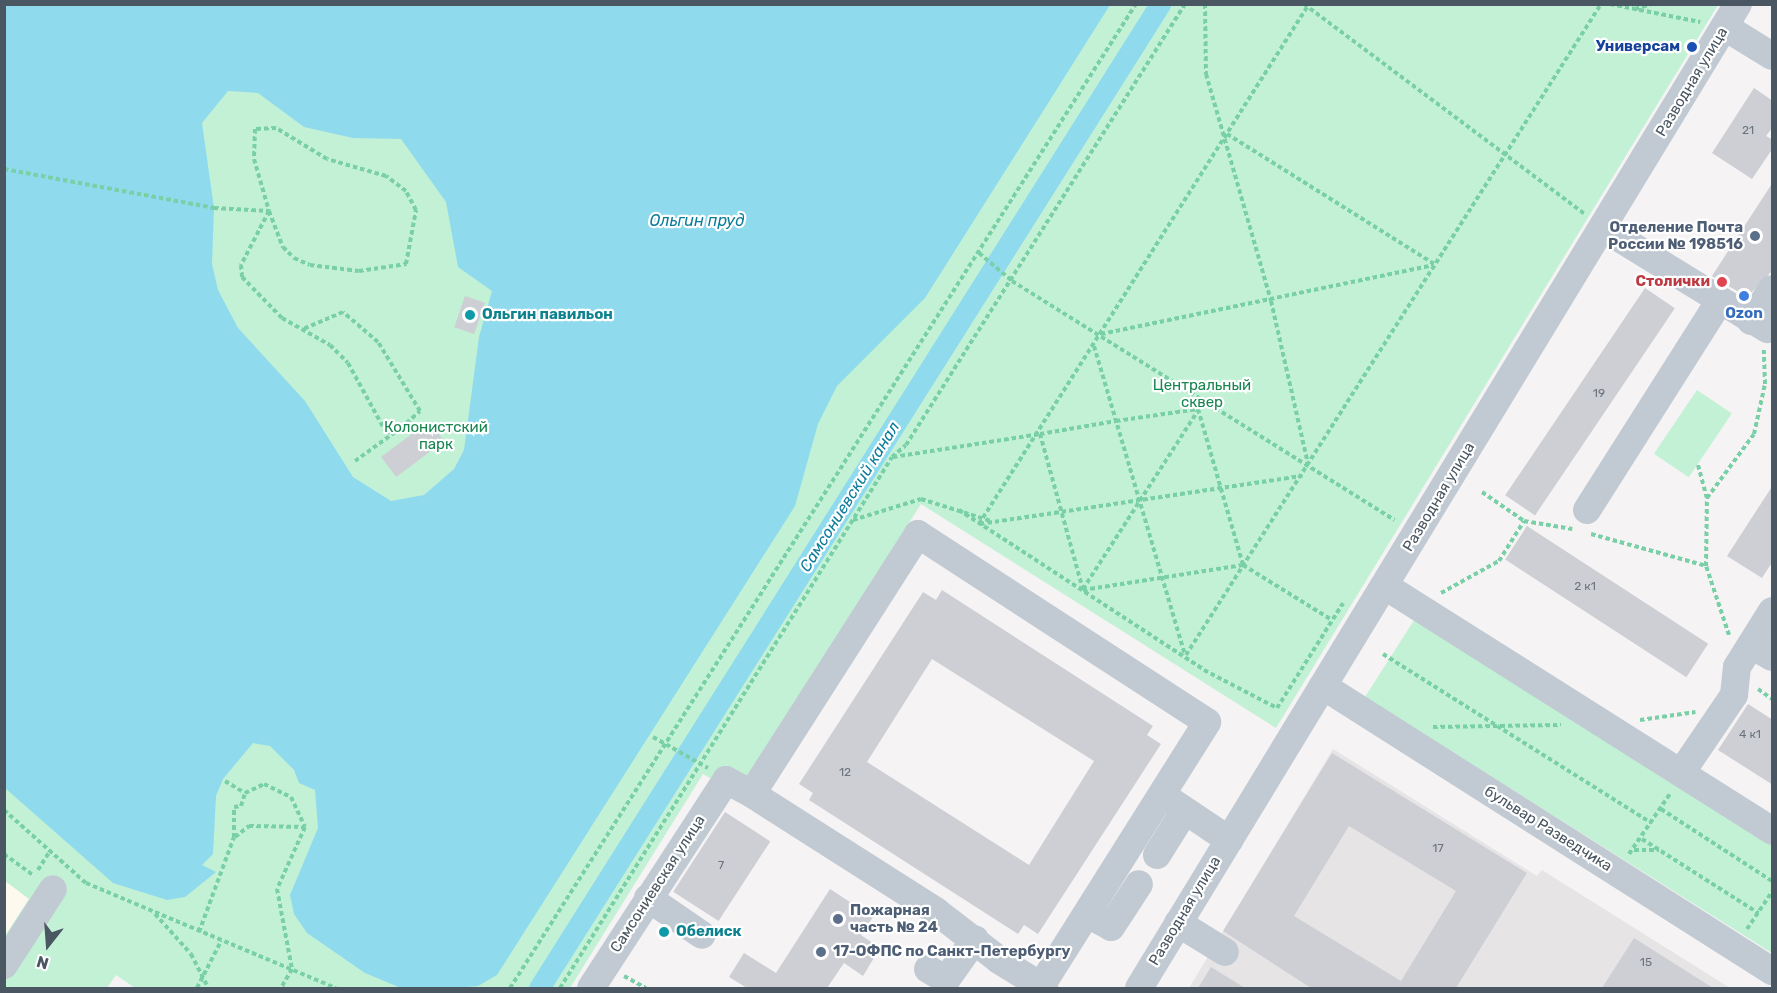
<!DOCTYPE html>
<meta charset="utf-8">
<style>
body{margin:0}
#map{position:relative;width:1777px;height:993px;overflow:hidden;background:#f5f3f3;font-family:Rubik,sans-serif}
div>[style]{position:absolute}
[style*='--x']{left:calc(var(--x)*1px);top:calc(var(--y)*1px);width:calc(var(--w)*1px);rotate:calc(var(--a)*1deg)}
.commercial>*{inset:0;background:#fdf9ef}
.education>*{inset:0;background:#e6e4e5}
.green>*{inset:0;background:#c3f1d5;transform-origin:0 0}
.water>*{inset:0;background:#90daee}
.canal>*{height:21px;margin:-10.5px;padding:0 10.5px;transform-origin:10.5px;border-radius:10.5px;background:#90daee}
.building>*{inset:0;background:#cdcfd5;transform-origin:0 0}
.path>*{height:4px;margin-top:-2px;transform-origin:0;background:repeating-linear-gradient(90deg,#7ad0a6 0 4.5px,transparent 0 7.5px)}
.minor>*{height:28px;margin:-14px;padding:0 14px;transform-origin:14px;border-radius:14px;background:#c1cad2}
.dots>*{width:16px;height:16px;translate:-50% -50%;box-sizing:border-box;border:3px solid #fff;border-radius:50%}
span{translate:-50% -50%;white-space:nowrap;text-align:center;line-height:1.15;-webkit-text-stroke:4.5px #fff;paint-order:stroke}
.number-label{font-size:12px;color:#6b747e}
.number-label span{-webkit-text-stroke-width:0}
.transit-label{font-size:15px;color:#164399;font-weight:700}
.right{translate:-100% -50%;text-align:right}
.street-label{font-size:15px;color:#4a5661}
.service-label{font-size:15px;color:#4e5e75;font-weight:700}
.left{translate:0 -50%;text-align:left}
.health-label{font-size:15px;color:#be3a42;font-weight:700}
.shop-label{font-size:15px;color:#366cbe;font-weight:700}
.culture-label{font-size:15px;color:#0d838f;font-weight:700}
.park-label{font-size:15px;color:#17864f}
.water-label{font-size:16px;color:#0c7c9b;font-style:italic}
.frame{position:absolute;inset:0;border:6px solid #4a5661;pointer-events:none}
.north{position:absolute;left:18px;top:915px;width:60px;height:60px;-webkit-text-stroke:4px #fff;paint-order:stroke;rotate:197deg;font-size:16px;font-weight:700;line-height:24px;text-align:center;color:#4a5661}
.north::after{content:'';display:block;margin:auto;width:21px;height:27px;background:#4a5661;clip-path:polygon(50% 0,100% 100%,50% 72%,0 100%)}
</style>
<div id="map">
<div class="commercial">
<i style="clip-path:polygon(5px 881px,29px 898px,5px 936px)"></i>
</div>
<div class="education">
<i style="clip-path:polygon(1333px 749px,1537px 876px,1542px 870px,1730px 988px,1189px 988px)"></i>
</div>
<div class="green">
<i style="clip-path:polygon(5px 5px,1718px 5px,1276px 728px,921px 504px,736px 793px,703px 774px,570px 988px,135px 988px,116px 975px,107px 988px,5px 988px,5px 936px,29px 899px,5px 881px)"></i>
<i style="left:1697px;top:390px;width:42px;height:77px;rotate:34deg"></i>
<i style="clip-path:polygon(1416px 617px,1772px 844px,1772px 953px,1365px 697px)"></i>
</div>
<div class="water">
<i style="clip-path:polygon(evenodd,4px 5px,5px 4px,1110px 5px,925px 298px,837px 386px,818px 424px,795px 506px,497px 975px,478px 986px,456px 988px,401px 988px,365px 973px,307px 933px,294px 914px,290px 895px,318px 828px,315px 790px,299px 783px,294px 770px,270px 746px,253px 743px,223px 779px,216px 796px,213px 854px,202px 865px,216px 872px,185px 897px,167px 900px,113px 883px,5px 788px,4px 5px,228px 91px,258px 93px,304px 127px,353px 138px,401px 139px,446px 202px,458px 267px,492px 291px,479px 337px,464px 450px,454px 469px,424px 495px,391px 501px,353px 477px,305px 401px,238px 328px,218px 290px,212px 264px,214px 208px,202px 123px,228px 91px)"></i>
</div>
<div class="canal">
<i style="--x:539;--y:988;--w:1164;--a:-57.74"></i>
</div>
<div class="building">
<i style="clip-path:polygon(1754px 88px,1773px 101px,1773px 127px,1766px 136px,1773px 140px,1773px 148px,1752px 179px,1712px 153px)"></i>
<i style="clip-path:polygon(1773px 182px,1773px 270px,1747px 297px,1712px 276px)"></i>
<i style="left:1645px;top:288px;width:36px;height:250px;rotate:34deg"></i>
<i style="left:465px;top:296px;width:21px;height:33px;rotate:19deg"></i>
<i style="left:429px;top:421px;width:25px;height:60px;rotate:53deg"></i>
<i style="clip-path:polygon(1773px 485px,1773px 561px,1762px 578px,1727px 556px)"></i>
<i style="left:1527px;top:526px;width:216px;height:40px;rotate:33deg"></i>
<i style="clip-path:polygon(evenodd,942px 590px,1153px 726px,1147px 735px,1161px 744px,1038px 934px,1024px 925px,1018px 934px,809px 800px,813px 793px,799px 784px,923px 592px,936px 600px,942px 590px,932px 659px,1094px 761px,1029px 865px,867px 762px,932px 659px)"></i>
<i style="clip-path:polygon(1748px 704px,1773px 720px,1773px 785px,1718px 750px)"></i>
<i style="clip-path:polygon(evenodd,1332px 753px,1527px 873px,1456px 988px,1311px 988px,1223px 931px,1332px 753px,1349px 826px,1456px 891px,1401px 981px,1294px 916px,1349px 826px)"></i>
<i style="left:725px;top:812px;width:54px;height:95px;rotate:33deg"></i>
<i style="clip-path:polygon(830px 889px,873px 917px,861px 935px,880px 948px,863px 976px,844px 963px,827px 988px,747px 988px,729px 977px,744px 953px,776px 973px)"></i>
<i style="clip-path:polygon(1634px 938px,1713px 988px,1602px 988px)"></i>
<i style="clip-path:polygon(1211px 967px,1245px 988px,1198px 988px)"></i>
</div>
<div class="path">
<i style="--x:1205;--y:4;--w:70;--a:89.2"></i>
<i style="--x:1206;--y:74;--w:236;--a:74"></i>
<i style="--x:1271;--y:301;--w:167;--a:77.2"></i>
<i style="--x:1304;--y:4;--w:351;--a:36.8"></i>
<i style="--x:1610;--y:4;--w:92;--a:11.3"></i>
<i style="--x:1635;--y:9;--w:17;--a:-17"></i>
<i style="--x:1227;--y:134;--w:244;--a:32.1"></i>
<i style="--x:4;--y:169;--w:214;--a:10.5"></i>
<i style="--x:214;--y:208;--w:55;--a:3.1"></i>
<i style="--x:269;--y:211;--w:39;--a:69"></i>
<i style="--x:283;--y:247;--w:16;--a:45"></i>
<i style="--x:294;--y:258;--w:17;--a:24"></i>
<i style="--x:310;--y:265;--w:49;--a:7"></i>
<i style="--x:359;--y:271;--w:48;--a:-8.5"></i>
<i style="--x:406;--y:264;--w:55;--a:-79.5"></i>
<i style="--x:416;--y:210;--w:21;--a:-118"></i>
<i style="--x:406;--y:191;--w:25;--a:-143"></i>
<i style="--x:386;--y:176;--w:61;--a:-163.9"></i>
<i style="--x:327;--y:159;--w:60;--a:-148.7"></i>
<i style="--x:276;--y:128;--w:21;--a:177"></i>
<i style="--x:255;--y:129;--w:30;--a:92"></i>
<i style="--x:254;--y:159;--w:54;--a:73.9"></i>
<i style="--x:269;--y:211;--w:61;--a:117.4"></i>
<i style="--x:241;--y:265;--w:12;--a:85"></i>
<i style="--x:242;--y:277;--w:57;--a:45.7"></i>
<i style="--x:282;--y:318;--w:55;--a:29.4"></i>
<i style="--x:330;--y:345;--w:25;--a:45"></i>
<i style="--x:348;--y:363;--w:79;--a:61.2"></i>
<i style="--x:386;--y:432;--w:9;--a:6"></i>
<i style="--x:395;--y:433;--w:33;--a:-41"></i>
<i style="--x:420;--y:411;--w:81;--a:-121.3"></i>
<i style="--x:378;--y:342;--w:46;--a:-139.4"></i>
<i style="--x:343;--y:312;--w:43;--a:157"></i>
<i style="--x:979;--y:253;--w:43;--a:40.3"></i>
<i style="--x:1012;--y:281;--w:451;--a:32"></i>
<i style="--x:1101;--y:334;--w:340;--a:-11.7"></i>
<i style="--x:1094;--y:346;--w:322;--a:73.6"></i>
<i style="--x:893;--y:457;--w:149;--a:-8.9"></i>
<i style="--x:1040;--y:434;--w:77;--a:-9.7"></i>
<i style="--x:1116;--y:421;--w:83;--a:-8.3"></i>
<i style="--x:1198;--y:409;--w:162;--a:73.9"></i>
<i style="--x:1243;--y:565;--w:162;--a:171.1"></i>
<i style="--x:1083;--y:590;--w:162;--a:-105.4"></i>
<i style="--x:355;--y:461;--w:48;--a:-35.7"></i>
<i style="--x:1698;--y:465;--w:34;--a:75"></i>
<i style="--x:1482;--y:492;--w:51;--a:34.6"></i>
<i style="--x:959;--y:510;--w:293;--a:33.1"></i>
<i style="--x:1204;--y:670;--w:82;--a:27.5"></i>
<i style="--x:1277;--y:708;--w:124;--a:-57.8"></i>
<i style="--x:853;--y:520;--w:71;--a:-17.2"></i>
<i style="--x:921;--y:499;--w:73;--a:17.4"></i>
<i style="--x:979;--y:524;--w:616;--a:-57.6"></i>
<i style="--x:980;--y:524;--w:326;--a:-8.5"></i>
<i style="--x:1591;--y:534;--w:119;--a:15.5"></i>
<i style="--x:1243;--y:565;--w:105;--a:31.7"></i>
<i style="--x:1083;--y:589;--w:224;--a:-57.2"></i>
<i style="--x:1441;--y:593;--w:66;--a:-28.9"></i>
<i style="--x:1499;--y:561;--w:47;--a:-58"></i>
<i style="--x:1524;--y:521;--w:49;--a:9.5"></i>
<i style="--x:1729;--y:635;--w:73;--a:-108.4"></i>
<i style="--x:1706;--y:566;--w:68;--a:-89.2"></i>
<i style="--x:1707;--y:498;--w:79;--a:-53.7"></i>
<i style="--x:1754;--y:434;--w:51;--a:-77.6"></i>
<i style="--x:1765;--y:384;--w:34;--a:-92"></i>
<i style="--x:1383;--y:654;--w:317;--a:32.2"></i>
<i style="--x:1186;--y:655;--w:772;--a:-57.48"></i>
<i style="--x:1758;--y:689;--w:17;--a:36"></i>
<i style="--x:1640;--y:720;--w:56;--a:-8.3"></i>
<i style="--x:1433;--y:727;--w:128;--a:-0.9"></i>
<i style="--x:653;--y:737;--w:63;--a:29.4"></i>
<i style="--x:225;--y:781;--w:23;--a:31"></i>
<i style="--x:1661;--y:809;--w:132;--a:33"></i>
<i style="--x:4;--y:810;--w:110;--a:41.7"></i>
<i style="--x:86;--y:883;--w:271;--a:22.8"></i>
<i style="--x:235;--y:837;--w:18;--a:-38"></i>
<i style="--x:249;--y:826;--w:56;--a:1"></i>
<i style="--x:1642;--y:839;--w:138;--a:32.5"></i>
<i style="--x:1634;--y:850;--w:25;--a:0"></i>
<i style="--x:4;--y:854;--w:37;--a:36"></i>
<i style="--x:1629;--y:854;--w:73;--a:-55.7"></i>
<i style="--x:38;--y:870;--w:22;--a:-58"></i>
<i style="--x:155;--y:914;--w:54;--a:48"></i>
<i style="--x:191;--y:954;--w:38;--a:63"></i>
<i style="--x:1747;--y:929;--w:45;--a:-56"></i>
<i style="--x:199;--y:932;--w:101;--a:-69.8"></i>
<i style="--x:234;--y:837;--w:30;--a:-90"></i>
<i style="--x:234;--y:807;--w:7;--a:-8"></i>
<i style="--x:241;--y:806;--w:14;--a:-73"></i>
<i style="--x:245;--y:793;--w:21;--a:-25"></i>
<i style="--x:264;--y:784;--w:30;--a:26"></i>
<i style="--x:291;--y:797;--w:33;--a:65"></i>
<i style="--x:305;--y:827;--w:68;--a:114.3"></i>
<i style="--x:277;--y:889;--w:81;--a:79.4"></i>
<i style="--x:292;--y:969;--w:22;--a:120"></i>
<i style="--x:624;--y:976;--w:25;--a:29"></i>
<i style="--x:197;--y:988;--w:53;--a:-62.9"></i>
<i style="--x:510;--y:988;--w:1166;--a:-57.54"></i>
<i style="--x:560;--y:988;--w:626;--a:-57.98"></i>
<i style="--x:892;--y:457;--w:18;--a:-41"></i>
<i style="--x:906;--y:445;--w:522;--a:-57.68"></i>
</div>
<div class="minor">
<i style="--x:1725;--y:27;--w:55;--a:31.7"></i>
<i style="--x:1603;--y:228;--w:193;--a:31.6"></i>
<i style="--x:1751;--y:321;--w:38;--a:-57"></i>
<i style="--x:1587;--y:510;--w:246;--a:-57.6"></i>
<i style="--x:1385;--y:586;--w:458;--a:32.3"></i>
<i style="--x:1751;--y:645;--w:24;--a:30"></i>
<i style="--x:1323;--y:686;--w:532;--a:32.41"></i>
<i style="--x:1681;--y:773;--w:94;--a:-55.8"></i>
<i style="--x:1734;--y:695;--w:28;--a:-84"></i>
<i style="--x:1737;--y:667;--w:66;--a:-58"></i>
<i style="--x:1162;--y:795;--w:81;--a:33.9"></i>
<i style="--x:1157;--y:855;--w:51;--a:-57.9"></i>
<i style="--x:648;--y:898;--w:65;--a:34.4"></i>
<i style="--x:1087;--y:914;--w:27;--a:28"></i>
<i style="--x:1111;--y:927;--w:51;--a:-56.9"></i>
<i style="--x:1178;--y:923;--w:55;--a:31.7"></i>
<i style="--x:4;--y:965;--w:90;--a:-57.2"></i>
<i style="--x:928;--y:969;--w:21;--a:31"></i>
<i style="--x:946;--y:980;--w:50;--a:-54.7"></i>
<i style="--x:1041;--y:986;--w:312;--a:-57.8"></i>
<i style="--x:1207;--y:722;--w:345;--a:-147"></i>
<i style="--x:918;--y:534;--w:308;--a:122.6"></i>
<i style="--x:752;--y:794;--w:219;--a:32.5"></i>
<i style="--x:937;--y:912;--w:78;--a:37.7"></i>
<i style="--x:999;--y:960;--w:49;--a:31.8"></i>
<i style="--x:1041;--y:986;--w:4;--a:34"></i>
<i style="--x:591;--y:988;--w:248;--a:-57"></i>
<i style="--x:726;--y:780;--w:30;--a:28"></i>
<i style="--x:1139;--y:988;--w:1152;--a:-58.67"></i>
</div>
<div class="dots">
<i style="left:1692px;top:47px;background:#1a4fb4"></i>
<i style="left:1755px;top:236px;background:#5c6f8a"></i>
<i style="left:1722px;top:282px;background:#e0444e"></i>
<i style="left:1744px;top:296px;background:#3f7fe0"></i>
<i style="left:470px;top:315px;background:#0f9aa8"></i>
<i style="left:838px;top:919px;background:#5c6f8a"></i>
<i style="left:664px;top:932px;background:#0f9aa8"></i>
<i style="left:821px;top:952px;background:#5c6f8a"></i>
</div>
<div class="number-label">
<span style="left:1748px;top:131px">21</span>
<span style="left:1599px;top:394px">19</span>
<span style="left:1585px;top:587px">2 к1</span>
<span style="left:1750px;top:735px">4 к1</span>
<span style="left:845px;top:773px">12</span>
<span style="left:1438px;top:849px">17</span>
<span style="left:721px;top:866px">7</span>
<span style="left:1646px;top:963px">15</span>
</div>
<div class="transit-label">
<span class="right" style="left:1680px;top:47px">Универсам</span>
</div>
<div class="street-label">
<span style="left:1692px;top:82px;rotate:-59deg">Разводная улица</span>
<span style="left:1439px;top:497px;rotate:-59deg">Разводная улица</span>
<span style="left:1548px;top:829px;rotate:32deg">бульвар Разведчика</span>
<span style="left:658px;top:884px;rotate:-57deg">Самсониевская улица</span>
<span style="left:1185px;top:911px;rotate:-59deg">Разводная улица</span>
</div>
<div class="service-label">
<span class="right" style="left:1743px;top:236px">Отделение Почта<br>России № 198516</span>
<span class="left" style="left:850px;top:919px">Пожарная<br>часть № 24</span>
<span class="left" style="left:833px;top:952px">17-ОФПС по Санкт-Петербургу</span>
</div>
<div class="health-label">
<span class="right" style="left:1710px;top:282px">Столички</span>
</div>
<div class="shop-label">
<span style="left:1744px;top:314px">Ozon</span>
</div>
<div class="culture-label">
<span class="left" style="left:482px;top:315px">Ольгин павильон</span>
<span class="left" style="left:676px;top:932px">Обелиск</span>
</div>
<div class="park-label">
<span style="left:1202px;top:394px">Центральный<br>сквер</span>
<span style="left:436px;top:436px">Колонистский<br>парк</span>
</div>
<div class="water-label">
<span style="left:697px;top:221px">Ольгин пруд</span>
<span style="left:850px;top:497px;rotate:-58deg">Самсониевский канал</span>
</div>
<div class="frame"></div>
<div class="north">N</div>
</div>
